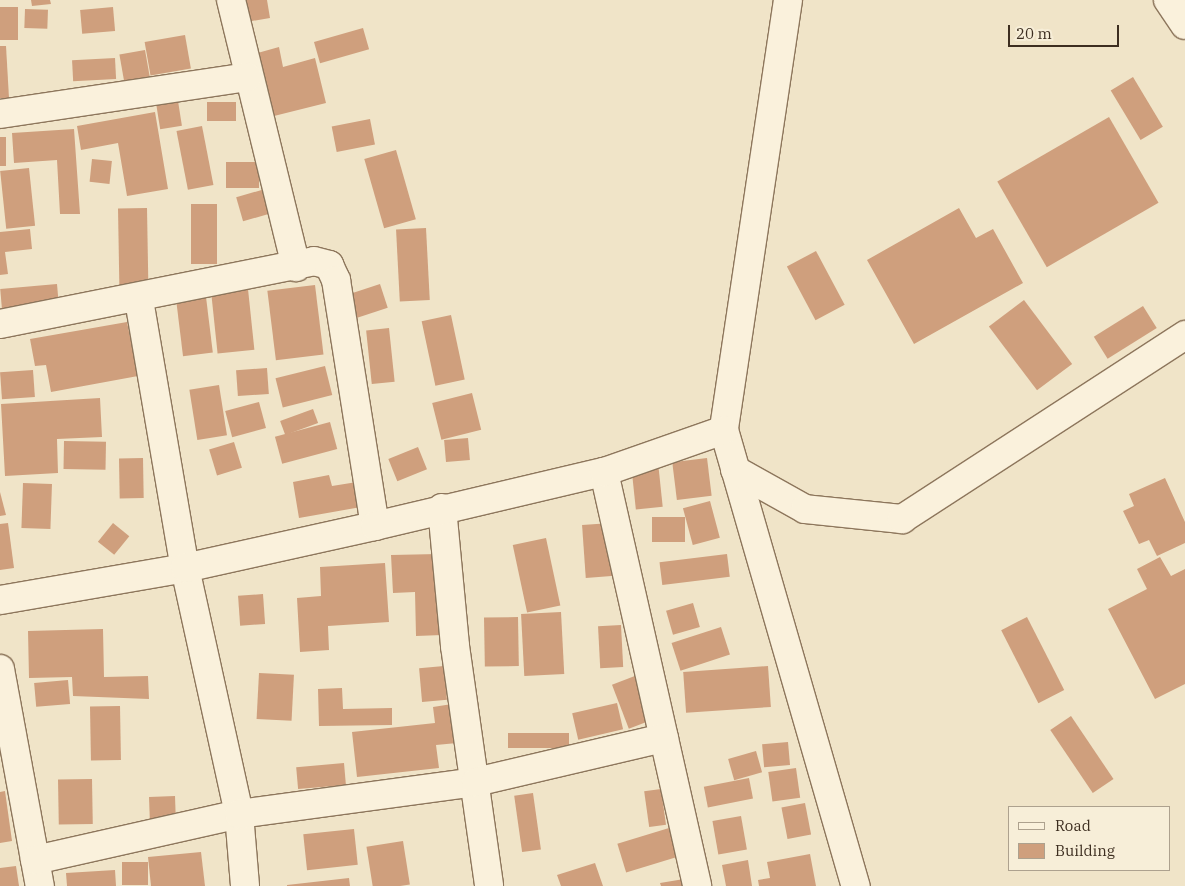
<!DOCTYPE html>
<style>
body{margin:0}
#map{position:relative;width:1185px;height:886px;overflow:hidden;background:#f0e4c8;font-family:"IBM Plex Serif",serif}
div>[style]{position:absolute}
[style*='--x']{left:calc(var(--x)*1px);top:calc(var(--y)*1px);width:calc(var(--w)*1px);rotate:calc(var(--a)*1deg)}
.building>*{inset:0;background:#cf9f7d;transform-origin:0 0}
.roads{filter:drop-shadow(1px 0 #8d765c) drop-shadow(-1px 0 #8d765c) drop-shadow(0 1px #8d765c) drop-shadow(0 -1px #8d765c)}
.street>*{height:28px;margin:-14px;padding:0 14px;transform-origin:14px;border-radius:14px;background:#faf1dc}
span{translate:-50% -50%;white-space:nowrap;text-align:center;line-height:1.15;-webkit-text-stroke:4px #f7eed8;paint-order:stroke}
.legend{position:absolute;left:1008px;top:806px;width:162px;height:65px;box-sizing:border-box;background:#f7eed8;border:1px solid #ada18e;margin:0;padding:6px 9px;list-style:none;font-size:15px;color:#3d2e20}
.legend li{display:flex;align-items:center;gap:10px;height:25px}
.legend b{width:25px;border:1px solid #ada18e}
.scale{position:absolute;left:1008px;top:25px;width:111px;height:22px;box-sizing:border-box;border:2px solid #3d2e20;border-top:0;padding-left:6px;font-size:15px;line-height:18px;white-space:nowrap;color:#3d2e20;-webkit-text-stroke:4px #f7eed8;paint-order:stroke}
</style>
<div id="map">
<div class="building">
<i style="clip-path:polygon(31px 0,50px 0,51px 4px,32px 6px)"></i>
<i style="clip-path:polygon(242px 0,267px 0,270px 18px,246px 22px)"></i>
<i style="left:0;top:7px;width:18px;height:33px"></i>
<i style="left:113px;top:7px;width:24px;height:33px;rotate:85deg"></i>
<i style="left:25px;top:9px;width:23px;height:19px;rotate:2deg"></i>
<i style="left:363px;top:28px;width:22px;height:51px;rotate:74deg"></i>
<i style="left:185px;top:35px;width:34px;height:41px;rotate:80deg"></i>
<i style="clip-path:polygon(0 46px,6px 46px,9px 98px,0 98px)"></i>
<i style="clip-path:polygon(279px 47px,283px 67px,315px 58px,326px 103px,266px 118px,250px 55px)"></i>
<i style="left:145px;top:50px;width:27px;height:26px;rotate:80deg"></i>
<i style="left:115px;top:58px;width:21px;height:43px;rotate:87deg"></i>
<i style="left:1133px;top:77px;width:58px;height:26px;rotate:59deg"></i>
<i style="left:178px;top:101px;width:25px;height:22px;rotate:81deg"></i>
<i style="left:236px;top:102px;width:19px;height:29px;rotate:90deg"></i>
<i style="clip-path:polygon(155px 112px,168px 189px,127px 196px,118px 143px,81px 150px,77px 126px)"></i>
<i style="left:1109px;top:117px;width:99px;height:129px;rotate:60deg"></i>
<i style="left:370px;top:119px;width:26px;height:39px;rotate:79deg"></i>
<i style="left:202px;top:126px;width:60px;height:26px;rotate:79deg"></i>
<i style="clip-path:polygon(74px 129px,80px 214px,60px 214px,57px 160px,14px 163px,12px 133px)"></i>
<i style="left:0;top:137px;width:6px;height:29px"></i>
<i style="left:396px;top:150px;width:72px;height:33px;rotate:74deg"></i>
<i style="left:92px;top:159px;width:20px;height:23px;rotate:6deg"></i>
<i style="left:259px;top:162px;width:26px;height:33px;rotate:90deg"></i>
<i style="left:29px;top:168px;width:58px;height:29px;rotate:84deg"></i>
<i style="left:265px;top:189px;width:25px;height:30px;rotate:74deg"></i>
<i style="left:191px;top:204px;width:26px;height:60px"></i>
<i style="left:147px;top:208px;width:81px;height:29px;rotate:89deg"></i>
<i style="clip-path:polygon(959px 208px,976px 238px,993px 229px,1023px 283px,914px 344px,867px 260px)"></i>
<i style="left:426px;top:228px;width:72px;height:30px;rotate:87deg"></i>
<i style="clip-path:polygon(30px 229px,32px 249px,5px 252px,8px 274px,0 275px,0 232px)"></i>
<i style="left:816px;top:251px;width:61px;height:33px;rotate:62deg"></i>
<i style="left:57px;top:284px;width:22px;height:57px;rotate:85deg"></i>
<i style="left:380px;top:284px;width:25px;height:32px;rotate:72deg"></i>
<i style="left:315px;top:285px;width:70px;height:48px;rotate:83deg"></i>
<i style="left:248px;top:289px;width:61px;height:37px;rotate:84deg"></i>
<i style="left:206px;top:297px;width:56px;height:30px;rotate:83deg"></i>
<i style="left:1024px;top:300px;width:80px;height:44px;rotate:53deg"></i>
<i style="left:1143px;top:306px;width:26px;height:58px;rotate:58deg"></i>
<i style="left:451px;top:315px;width:66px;height:30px;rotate:78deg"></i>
<i style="clip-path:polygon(127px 322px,138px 376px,51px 392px,46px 365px,35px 366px,30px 339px)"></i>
<i style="left:389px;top:328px;width:54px;height:23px;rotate:84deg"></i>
<i style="left:325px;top:366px;width:30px;height:51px;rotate:76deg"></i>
<i style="left:267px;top:368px;width:26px;height:31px;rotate:86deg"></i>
<i style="left:33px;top:370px;width:27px;height:33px;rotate:86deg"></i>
<i style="left:219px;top:385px;width:51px;height:30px;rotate:81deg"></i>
<i style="left:472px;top:393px;width:38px;height:41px;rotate:76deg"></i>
<i style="clip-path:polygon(100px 398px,102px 437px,57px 439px,58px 473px,5px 476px,1px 404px)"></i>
<i style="left:259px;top:402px;width:27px;height:35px;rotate:75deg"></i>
<i style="left:313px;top:409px;width:15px;height:35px;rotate:70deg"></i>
<i style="left:330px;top:422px;width:28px;height:57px;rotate:75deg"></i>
<i style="left:468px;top:438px;width:22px;height:24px;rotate:85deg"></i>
<i style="left:64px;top:441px;width:42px;height:28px;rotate:1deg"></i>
<i style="left:234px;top:442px;width:27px;height:26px;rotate:73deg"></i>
<i style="left:418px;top:447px;width:24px;height:32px;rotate:68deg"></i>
<i style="left:143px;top:458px;width:40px;height:24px;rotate:89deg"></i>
<i style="left:707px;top:458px;width:38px;height:35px;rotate:83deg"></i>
<i style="left:658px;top:462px;width:45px;height:27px;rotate:84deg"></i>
<i style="clip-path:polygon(329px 475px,332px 486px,357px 482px,361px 507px,299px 518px,293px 482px)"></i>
<i style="clip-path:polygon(1165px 478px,1185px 522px,1185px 543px,1157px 556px,1149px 540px,1139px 544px,1123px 511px,1134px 506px,1129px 494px)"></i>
<i style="left:23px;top:483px;width:29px;height:45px;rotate:2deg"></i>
<i style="clip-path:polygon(0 492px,6px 515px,0 516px)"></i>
<i style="left:710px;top:501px;width:38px;height:28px;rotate:75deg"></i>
<i style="left:652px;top:517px;width:33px;height:25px"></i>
<i style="clip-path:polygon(8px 523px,14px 568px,0 570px,0 524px)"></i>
<i style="left:113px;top:523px;width:21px;height:24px;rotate:39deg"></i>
<i style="left:611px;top:523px;width:53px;height:29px;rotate:86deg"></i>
<i style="left:546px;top:538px;width:69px;height:34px;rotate:78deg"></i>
<i style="clip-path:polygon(438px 554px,442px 635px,416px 636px,415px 592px,393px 593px,391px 555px)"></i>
<i style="left:727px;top:554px;width:23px;height:68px;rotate:83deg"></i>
<i style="clip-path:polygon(1160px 557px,1171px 576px,1185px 569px,1185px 684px,1155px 699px,1108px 609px,1147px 589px,1137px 569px)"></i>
<i style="clip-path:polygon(385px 563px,389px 622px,328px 626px,329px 650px,300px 652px,297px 598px,321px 596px,320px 567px)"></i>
<i style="left:263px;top:594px;width:30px;height:25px;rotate:86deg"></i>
<i style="left:693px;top:603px;width:25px;height:28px;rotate:74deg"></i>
<i style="left:561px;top:612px;width:62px;height:40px;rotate:87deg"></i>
<i style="left:518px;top:617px;width:49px;height:34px;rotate:89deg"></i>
<i style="left:1027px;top:617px;width:82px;height:29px;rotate:63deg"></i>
<i style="left:621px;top:625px;width:42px;height:23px;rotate:87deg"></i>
<i style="left:721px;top:627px;width:29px;height:52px;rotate:72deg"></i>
<i style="clip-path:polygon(103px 629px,104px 677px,148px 676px,149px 699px,73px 696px,72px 677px,29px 678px,28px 631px)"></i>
<i style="left:444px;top:666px;width:34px;height:25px;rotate:85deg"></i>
<i style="left:768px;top:666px;width:41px;height:85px;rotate:86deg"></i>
<i style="left:259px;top:673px;width:35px;height:46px;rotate:3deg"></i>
<i style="left:640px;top:674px;width:47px;height:30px;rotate:69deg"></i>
<i style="left:68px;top:680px;width:24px;height:34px;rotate:85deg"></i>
<i style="clip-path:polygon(342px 688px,343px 709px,392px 708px,392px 725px,319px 726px,318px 689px)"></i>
<i style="left:617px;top:703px;width:27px;height:46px;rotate:77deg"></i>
<i style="clip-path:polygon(452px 704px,457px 743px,436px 745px,439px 768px,357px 777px,352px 732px,435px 723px,433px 707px)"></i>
<i style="left:120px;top:706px;width:54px;height:30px;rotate:89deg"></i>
<i style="left:1071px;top:716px;width:76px;height:25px;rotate:56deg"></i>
<i style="left:569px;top:733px;width:15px;height:61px;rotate:90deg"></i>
<i style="left:788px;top:742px;width:23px;height:26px;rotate:85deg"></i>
<i style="left:756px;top:751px;width:22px;height:29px;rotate:74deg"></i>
<i style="left:344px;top:763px;width:22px;height:48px;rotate:85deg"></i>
<i style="left:796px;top:768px;width:30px;height:28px;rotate:82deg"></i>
<i style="left:749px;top:778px;width:21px;height:46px;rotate:79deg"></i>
<i style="left:92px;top:779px;width:45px;height:34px;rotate:89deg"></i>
<i style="left:661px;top:789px;width:36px;height:17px;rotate:82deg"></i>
<i style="clip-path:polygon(5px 791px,12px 841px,0 843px,0 792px)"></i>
<i style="left:533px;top:793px;width:57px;height:19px;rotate:82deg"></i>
<i style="left:175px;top:796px;width:26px;height:26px;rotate:88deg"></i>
<i style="left:805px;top:803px;width:32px;height:24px;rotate:79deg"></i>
<i style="left:741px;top:816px;width:34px;height:29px;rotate:80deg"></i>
<i style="left:669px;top:828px;width:30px;height:54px;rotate:73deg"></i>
<i style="left:354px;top:829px;width:36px;height:51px;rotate:84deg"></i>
<i style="left:403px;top:841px;width:44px;height:37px;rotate:81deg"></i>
<i style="clip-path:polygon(201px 852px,205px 886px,151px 886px,148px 857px)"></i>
<i style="clip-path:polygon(810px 854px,816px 886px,759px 886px,758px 880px,770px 878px,767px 862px)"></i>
<i style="clip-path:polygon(748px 860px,752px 886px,726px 886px,722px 865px)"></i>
<i style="left:122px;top:862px;width:26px;height:23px"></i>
<i style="clip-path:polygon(595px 863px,603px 886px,561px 886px,557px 875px)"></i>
<i style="clip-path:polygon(16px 866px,19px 886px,0 886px,0 868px)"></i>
<i style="clip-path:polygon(115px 870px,116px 886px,67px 886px,66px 873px)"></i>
<i style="clip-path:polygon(349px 878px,350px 886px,287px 886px,287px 885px)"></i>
<i style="clip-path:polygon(684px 879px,685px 886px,661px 886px,660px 883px)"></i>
</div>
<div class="roads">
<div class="street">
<i style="--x:231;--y:0;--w:275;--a:76.3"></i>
<i style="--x:788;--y:0;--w:435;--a:98.5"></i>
<i style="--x:724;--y:430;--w:475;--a:73.9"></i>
<i style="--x:1168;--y:0;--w:30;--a:56"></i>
<i style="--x:0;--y:114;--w:250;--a:-8.5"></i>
<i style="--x:139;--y:300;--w:272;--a:80.3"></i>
<i style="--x:185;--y:568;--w:252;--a:77.6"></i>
<i style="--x:239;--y:814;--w:72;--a:85.2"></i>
<i style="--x:0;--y:324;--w:320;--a:-11.3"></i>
<i style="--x:314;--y:261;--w:16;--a:15"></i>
<i style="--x:329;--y:265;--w:17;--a:65"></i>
<i style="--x:336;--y:280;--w:249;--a:81"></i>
<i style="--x:735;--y:470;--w:80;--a:29.1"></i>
<i style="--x:805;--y:509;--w:98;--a:5.9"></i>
<i style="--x:902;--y:519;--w:338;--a:-33"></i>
<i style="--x:604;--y:472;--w:424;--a:77.3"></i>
<i style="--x:442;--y:508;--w:139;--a:84.6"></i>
<i style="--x:455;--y:646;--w:242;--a:81.9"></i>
<i style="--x:0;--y:600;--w:188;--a:-9.8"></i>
<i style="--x:185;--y:568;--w:195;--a:-12.5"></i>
<i style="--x:375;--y:526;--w:235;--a:-13.3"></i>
<i style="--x:604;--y:472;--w:127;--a:-19.3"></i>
<i style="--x:0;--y:669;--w:221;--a:79.6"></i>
<i style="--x:35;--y:860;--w:209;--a:-12.7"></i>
<i style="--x:239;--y:814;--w:239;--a:-7.7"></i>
<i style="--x:476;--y:782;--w:193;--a:-13.2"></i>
</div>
</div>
<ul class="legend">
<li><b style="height:6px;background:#faf1dc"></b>Road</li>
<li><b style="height:14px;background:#cf9f7d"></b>Building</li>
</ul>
<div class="scale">20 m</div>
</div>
